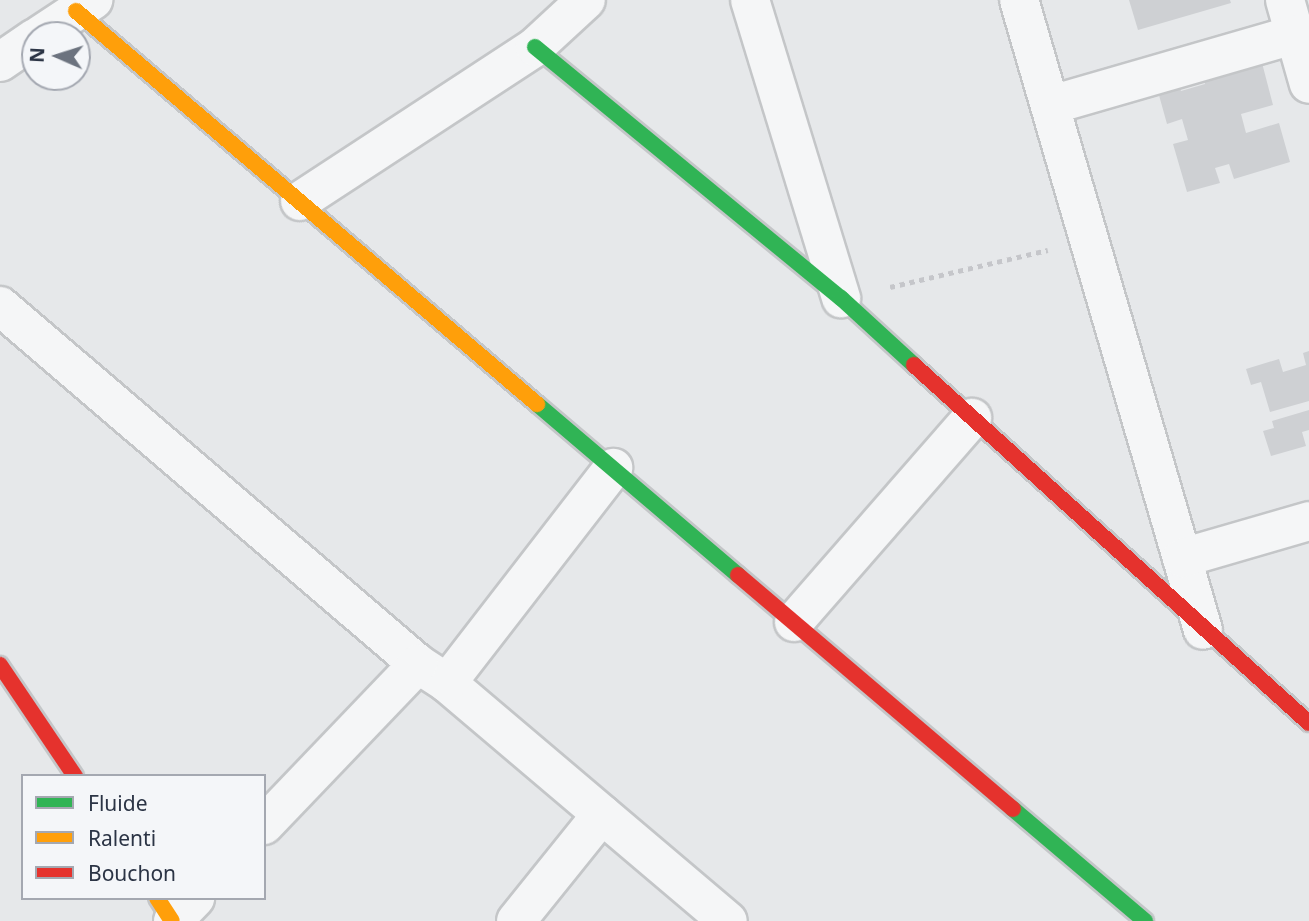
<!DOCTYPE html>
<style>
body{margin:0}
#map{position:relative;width:1309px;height:921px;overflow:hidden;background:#e6e8ea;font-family:"Noto Sans",sans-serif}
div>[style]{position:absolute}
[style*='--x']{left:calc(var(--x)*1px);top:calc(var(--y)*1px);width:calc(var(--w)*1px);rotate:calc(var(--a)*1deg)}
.building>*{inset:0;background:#ced0d3}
.path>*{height:4.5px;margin-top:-2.25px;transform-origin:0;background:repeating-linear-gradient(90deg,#c5c6ca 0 5px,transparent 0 10px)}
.roads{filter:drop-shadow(2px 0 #c4c6c8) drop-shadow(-2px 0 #c4c6c8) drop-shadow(0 2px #c4c6c8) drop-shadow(0 -2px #c4c6c8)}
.street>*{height:38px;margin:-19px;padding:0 19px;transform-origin:19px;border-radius:19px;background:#f5f6f7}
.fast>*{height:16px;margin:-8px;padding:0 8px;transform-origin:8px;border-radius:8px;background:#30b455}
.slow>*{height:16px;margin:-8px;padding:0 8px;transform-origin:8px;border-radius:8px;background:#ff9f0a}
.jam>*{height:16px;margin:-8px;padding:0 8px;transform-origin:8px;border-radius:8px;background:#e5322d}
span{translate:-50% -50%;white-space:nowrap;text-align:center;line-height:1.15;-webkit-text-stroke:7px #f4f6f9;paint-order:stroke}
.legend{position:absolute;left:21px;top:774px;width:245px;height:126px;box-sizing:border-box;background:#f4f6f9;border:2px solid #a4a8b1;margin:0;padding:9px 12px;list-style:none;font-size:21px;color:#2b3445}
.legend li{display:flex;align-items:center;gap:14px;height:35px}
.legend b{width:35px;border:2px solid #a4a8b1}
.north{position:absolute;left:21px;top:21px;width:70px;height:70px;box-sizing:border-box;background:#f4f6f9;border:2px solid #a4a8b1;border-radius:50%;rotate:273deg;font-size:19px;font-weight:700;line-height:28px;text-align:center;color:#2b3445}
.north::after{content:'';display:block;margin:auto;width:24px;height:32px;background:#6c737f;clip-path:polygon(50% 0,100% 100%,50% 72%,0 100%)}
</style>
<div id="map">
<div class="building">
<i style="clip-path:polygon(1129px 0,1230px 0,1231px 3px,1138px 30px)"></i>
<i style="clip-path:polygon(1261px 59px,1273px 105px,1241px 114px,1246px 133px,1279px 123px,1290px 162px,1234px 179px,1229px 164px,1215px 168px,1220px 183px,1187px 192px,1173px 144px,1188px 140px,1182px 119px,1167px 124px,1157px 88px,1178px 82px,1181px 91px,1205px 84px,1203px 75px)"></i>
<i style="clip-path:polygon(1309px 351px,1309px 401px,1270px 412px,1261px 382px,1251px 385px,1246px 369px,1279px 359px,1283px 372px,1306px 365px,1303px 353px)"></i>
<i style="clip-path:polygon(1309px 410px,1309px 430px,1302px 432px,1306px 446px,1271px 456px,1263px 431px,1274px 428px,1272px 421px)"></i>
</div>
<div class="path">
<i style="--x:890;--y:287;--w:162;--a:-13.2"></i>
</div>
<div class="roads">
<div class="street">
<i style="--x:750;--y:0;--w:312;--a:73"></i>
<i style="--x:1019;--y:0;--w:656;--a:73.72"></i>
<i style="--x:1285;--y:0;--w:87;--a:74.1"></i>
<i style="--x:40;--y:35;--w:64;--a:-33.4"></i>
<i style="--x:0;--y:62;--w:42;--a:-34.4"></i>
<i style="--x:1051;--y:105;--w:253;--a:-16.1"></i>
<i style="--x:300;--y:201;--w:281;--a:-33.2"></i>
<i style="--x:535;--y:47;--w:69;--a:-42.7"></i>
<i style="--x:0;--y:306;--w:550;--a:40.58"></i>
<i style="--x:418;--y:664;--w:35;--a:33"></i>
<i style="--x:447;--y:683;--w:368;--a:40.3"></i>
<i style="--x:1182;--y:558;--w:132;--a:-16.2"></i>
<i style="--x:794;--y:622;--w:271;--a:-48.9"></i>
<i style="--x:447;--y:683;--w:272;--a:-52.3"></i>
<i style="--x:264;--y:825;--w:223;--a:-46.3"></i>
<i style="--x:173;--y:921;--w:32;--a:-46"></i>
<i style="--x:516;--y:921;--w:137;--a:-51.2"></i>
</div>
<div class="fast">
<i style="--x:535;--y:47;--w:396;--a:39.4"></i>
<i style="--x:841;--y:298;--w:99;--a:42.5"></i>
<i style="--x:537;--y:404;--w:264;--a:40.4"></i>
<i style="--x:1013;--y:809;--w:173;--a:40.3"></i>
</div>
<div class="slow">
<i style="--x:76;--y:11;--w:606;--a:40.45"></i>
<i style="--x:157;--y:898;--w:27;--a:57"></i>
</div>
<div class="jam">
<i style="--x:914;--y:365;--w:533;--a:42.19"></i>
<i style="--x:738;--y:575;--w:361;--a:40.4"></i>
<i style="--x:0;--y:665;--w:134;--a:56"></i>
</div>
</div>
<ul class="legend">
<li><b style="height:9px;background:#30b455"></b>Fluide</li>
<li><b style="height:9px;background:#ff9f0a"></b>Ralenti</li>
<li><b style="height:9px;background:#e5322d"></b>Bouchon</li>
</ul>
<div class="north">N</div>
</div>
